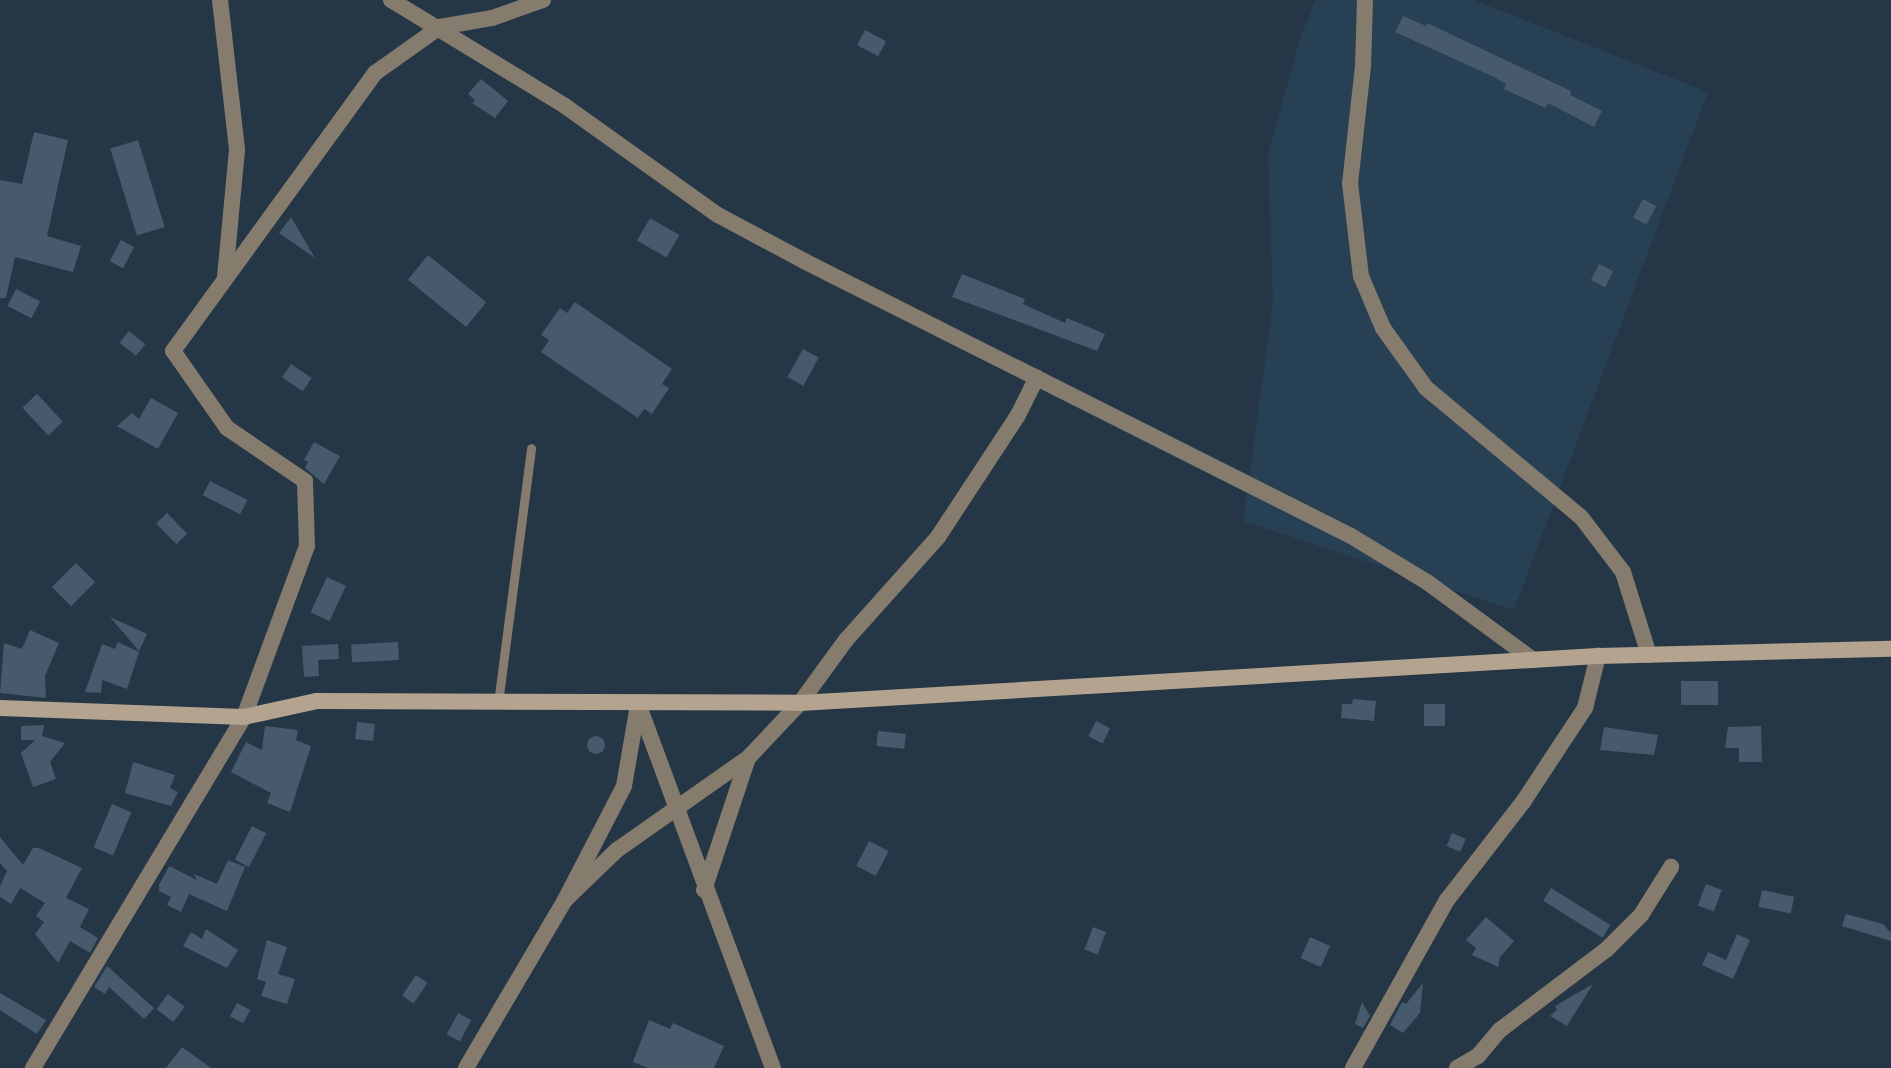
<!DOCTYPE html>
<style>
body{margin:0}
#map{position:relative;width:1891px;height:1068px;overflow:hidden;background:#253746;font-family:"Archivo Narrow",sans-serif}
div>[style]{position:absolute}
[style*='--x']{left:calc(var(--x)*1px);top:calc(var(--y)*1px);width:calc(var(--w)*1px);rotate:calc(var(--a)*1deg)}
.built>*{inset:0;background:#284054}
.building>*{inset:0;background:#475a6b;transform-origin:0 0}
.round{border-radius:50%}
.service>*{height:9px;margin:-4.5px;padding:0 4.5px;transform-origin:4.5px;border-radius:4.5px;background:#867c6e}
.minor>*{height:16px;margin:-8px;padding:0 8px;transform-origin:8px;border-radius:8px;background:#867c6e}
.secondary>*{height:16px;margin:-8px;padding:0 8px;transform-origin:8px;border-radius:8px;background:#b4a38e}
span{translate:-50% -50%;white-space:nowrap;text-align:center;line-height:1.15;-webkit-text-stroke:6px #1b2c3b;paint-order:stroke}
</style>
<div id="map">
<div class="built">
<i style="clip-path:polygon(1315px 0,1474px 0,1708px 92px,1514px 610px,1243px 521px,1273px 304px,1268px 155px,1299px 42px)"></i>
</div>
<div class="building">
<i style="clip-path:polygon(1403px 16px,1426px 26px,1427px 23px,1571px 91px,1570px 95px,1602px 111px,1594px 127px,1548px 103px,1545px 108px,1504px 89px,1506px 84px,1492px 76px,1395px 32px)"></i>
<i style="left:865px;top:30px;width:24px;height:17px;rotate:28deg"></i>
<i style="clip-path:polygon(481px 79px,508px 101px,495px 118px,472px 103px,475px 100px,468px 94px)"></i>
<i style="clip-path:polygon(34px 132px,68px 140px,47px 236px,81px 246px,73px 272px,15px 257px,6px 298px,0 298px,0 180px,22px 184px)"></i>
<i style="left:138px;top:140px;width:91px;height:29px;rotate:73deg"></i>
<i style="left:1643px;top:199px;width:15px;height:21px;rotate:28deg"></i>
<i style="clip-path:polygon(291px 217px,315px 258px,279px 233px)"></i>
<i style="left:650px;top:218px;width:34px;height:26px;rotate:30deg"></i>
<i style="left:121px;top:240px;width:15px;height:24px;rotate:28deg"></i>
<i style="left:428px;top:255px;width:75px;height:32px;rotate:39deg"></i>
<i style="left:1599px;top:264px;width:16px;height:18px;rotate:27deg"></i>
<i style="clip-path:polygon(962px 274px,1025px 299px,1023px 304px,1065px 323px,1067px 318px,1105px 334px,1097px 351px,952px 297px)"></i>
<i style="left:16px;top:289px;width:27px;height:19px;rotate:27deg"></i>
<i style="clip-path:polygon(575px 302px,672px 369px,662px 384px,669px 388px,652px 414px,644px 409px,638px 418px,541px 352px,549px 340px,541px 335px,560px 308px,567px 313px)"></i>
<i style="left:129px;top:331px;width:21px;height:15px;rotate:39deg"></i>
<i style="left:803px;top:349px;width:18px;height:32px;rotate:29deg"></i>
<i style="left:291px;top:364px;width:25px;height:16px;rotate:34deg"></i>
<i style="left:37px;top:394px;width:38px;height:20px;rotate:47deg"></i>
<i style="clip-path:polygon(151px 398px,178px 413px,158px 449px,117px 426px,132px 413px,139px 419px)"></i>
<i style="clip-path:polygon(314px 442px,340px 456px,324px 484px,305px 468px,308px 462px,304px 460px)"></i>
<i style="left:210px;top:481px;width:42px;height:16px;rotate:27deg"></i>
<i style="left:167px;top:513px;width:29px;height:15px;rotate:46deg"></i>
<i style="left:76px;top:563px;width:27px;height:34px;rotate:45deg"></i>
<i style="left:327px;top:577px;width:21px;height:39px;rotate:25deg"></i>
<i style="clip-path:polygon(110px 617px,147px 634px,139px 651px)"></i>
<i style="clip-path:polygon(30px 630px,59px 643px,45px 676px,46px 698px,0 693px,4px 643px,22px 649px)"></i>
<i style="clip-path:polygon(118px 642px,139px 652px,127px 689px,102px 680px,101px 693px,85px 692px,102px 644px,115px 649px)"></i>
<i style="left:398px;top:642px;width:18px;height:47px;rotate:87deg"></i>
<i style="clip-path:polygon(338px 644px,339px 659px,318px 660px,319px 676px,304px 677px,302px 646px)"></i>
<i style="left:1681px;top:681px;width:37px;height:24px"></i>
<i style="clip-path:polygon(1353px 699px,1376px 701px,1374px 721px,1341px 718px,1342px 704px,1352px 704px)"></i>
<i style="left:1424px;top:704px;width:21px;height:22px"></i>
<i style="left:1096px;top:721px;width:16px;height:17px;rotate:27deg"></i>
<i style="left:357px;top:722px;width:18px;height:17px;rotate:6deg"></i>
<i style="clip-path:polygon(44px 725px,42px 736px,65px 743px,50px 762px,56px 779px,33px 787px,21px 753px,35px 740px,21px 740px,21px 726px)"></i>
<i style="clip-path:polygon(265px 726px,298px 730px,296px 740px,311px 746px,290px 812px,267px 803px,271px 793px,231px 772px,246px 742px,262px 750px)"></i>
<i style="clip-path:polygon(1761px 726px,1762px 762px,1739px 762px,1739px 748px,1725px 748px,1728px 727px)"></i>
<i style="clip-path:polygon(1604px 727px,1658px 735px,1654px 755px,1600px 750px)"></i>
<i style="left:878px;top:731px;width:28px;height:15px;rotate:6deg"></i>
<i class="round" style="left:587px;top:736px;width:18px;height:18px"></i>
<i style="clip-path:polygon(133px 762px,175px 775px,170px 788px,178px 792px,171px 806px,125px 793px)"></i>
<i style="left:112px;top:804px;width:21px;height:47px;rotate:23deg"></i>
<i style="left:252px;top:826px;width:16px;height:38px;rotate:27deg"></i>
<i style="left:1452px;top:833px;width:15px;height:14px;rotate:23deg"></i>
<i style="clip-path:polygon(0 837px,23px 865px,33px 848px,39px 848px,82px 868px,66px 898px,89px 909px,80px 927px,98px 938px,90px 953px,70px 941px,58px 963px,35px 934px,44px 922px,36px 916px,45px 903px,20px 888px,11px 904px,0 897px,0 886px,7px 871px,0 863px)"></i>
<i style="left:869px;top:841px;width:22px;height:28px;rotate:27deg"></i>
<i style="clip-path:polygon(228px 860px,245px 867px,227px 911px,189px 894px,181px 912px,167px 905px,171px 897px,159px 891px,159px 885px,169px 866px,197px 880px,194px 874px,217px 884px)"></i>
<i style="left:1706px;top:884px;width:17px;height:23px;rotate:21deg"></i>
<i style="left:1551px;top:888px;width:70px;height:15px;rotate:32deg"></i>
<i style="left:1762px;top:890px;width:33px;height:17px;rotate:12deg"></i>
<i style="clip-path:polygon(1846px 914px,1883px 924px,1891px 933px,1891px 941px,1842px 926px)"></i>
<i style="clip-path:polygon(1486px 917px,1514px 941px,1500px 957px,1498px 967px,1472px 955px,1476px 948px,1466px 940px)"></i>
<i style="left:1093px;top:927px;width:14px;height:24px;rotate:21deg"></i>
<i style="clip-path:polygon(206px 929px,238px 950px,227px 968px,183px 946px,191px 932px,202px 939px)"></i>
<i style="clip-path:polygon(1737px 934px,1750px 940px,1733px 979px,1702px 965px,1708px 952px,1726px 960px)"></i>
<i style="left:1310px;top:937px;width:22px;height:23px;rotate:24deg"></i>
<i style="clip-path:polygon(267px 940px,287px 947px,278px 974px,295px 979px,287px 1004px,261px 996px,266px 982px,257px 979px)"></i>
<i style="clip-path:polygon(107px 966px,154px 1008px,144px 1019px,109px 987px,105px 994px,94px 987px)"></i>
<i style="left:416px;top:975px;width:14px;height:25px;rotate:34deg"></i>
<i style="clip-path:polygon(1423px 983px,1420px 1013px,1403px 1033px,1390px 1025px,1402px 1002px,1406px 1004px)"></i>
<i style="clip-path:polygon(1593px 984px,1567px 1026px,1550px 1016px,1557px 1010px,1555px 1006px)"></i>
<i style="clip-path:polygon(0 993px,46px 1020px,37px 1034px,0 1010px)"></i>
<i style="left:168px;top:994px;width:21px;height:19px;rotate:37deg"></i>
<i style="clip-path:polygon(1362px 1002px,1370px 1016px,1363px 1028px,1355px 1024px)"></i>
<i style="left:237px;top:1003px;width:15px;height:15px;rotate:28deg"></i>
<i style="left:458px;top:1013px;width:15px;height:24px;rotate:28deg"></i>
<i style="clip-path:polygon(649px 1020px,670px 1029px,673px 1023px,724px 1046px,714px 1068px,648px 1068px,633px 1062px)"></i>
<i style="clip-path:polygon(182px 1047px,211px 1068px,166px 1068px)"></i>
</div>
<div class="service">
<i style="--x:498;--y:703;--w:257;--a:-82.6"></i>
</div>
<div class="minor">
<i style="--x:220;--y:0;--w:151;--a:83.5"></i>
<i style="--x:237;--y:150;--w:129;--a:95.4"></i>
<i style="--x:391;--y:0;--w:204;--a:31.3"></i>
<i style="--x:565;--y:106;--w:188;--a:35.5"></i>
<i style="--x:718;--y:215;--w:98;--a:28.1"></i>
<i style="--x:804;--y:261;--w:612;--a:26.69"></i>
<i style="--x:1351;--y:536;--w:89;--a:31.2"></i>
<i style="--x:1427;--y:582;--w:132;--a:36.3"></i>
<i style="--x:1365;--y:0;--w:66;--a:91.7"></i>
<i style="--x:1363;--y:66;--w:118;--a:96.3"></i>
<i style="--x:1350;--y:183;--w:94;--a:83.3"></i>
<i style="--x:1361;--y:276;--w:56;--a:67.1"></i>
<i style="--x:1383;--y:328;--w:74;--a:54.4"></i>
<i style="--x:1426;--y:388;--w:202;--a:39.8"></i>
<i style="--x:1581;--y:517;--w:69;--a:52.6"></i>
<i style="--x:1623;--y:572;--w:87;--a:72.6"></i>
<i style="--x:639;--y:706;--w:386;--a:69.7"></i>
<i style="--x:704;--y:890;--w:139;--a:-71.6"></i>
<i style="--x:565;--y:900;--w:72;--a:-43.9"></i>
<i style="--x:617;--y:850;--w:160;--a:-35.1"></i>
<i style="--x:748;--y:758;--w:76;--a:-46.6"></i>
<i style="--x:800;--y:703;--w:78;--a:-53.9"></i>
<i style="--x:846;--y:640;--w:138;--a:-48.2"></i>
<i style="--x:938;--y:537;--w:146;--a:-56.7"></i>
<i style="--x:1018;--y:415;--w:42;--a:-63.4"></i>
<i style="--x:33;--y:1068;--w:410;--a:-59"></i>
<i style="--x:244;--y:717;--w:182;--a:-69.8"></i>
<i style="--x:307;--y:546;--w:65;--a:-91.8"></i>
<i style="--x:305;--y:481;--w:94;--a:-145.8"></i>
<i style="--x:227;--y:428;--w:94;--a:-125"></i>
<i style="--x:173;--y:351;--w:344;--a:-54"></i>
<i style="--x:375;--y:73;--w:80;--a:-35.3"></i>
<i style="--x:440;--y:27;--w:53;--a:-9.8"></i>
<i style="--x:492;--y:18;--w:54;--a:-19.4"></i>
<i style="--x:466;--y:1068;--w:195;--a:-59.5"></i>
<i style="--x:565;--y:900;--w:128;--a:-62.6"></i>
<i style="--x:624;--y:786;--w:82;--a:-80.2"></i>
<i style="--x:1353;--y:1068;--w:193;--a:-60.8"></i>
<i style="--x:1447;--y:900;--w:124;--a:-52.2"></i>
<i style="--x:1523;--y:802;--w:113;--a:-56.6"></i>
<i style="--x:1585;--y:708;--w:54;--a:-76"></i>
<i style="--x:1457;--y:1068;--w:24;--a:-30"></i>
<i style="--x:1478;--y:1056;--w:34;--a:-50"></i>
<i style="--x:1500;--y:1030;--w:134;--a:-37.1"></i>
<i style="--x:1607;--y:949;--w:48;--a:-45"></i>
<i style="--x:1641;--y:915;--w:57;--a:-58"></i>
</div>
<div class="secondary">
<i style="--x:0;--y:708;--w:244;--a:2.1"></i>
<i style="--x:244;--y:717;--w:75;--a:-12.4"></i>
<i style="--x:317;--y:701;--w:483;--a:0.2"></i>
<i style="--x:800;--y:703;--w:799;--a:-3.37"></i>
<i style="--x:1598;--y:656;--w:293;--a:-1.4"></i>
</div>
</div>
